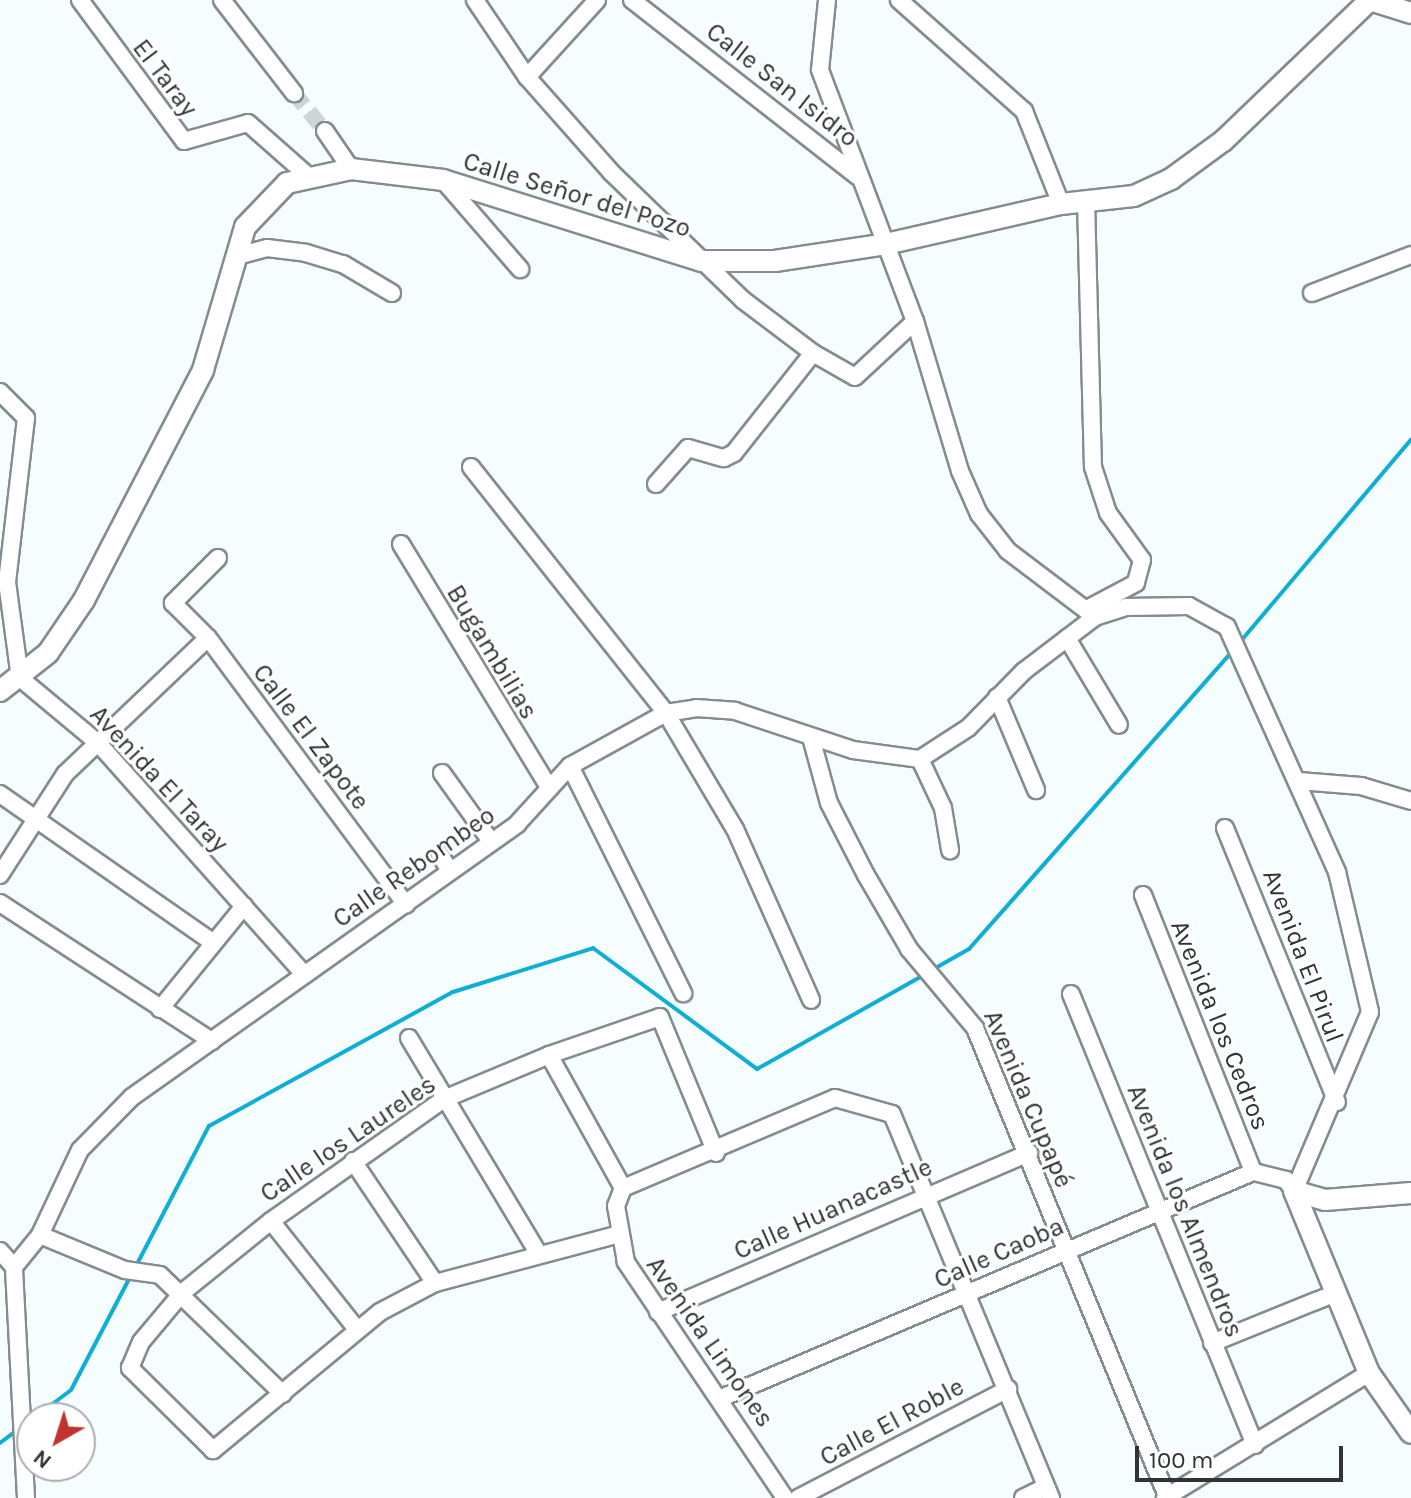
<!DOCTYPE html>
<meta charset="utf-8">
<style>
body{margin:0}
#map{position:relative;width:1411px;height:1498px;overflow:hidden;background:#f6fdff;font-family:Karla,sans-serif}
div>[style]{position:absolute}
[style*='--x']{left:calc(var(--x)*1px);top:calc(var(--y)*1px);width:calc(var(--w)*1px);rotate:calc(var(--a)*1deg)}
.stream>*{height:4px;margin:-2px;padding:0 2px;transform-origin:2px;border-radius:2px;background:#0faed5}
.minor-tunnel>*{height:16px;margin-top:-8px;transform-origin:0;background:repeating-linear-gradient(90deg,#ced5d7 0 16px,transparent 0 24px)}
.roads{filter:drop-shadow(2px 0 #838c90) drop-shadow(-2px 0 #838c90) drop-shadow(0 2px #838c90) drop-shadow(0 -2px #838c90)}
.minor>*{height:16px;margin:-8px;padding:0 8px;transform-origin:8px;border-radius:8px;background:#fff}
.tertiary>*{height:20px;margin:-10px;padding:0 10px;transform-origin:10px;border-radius:10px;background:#fff}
span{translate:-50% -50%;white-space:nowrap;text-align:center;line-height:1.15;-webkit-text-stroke:6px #fff;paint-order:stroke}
.street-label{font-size:26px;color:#303435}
.north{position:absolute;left:16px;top:1402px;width:80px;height:80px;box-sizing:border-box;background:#fff;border:2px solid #acaeae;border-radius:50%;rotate:219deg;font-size:22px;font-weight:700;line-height:32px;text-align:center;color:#303435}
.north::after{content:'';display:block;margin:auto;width:28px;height:36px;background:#c1332c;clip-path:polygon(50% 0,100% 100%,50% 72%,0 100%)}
.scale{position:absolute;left:1135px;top:1446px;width:208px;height:36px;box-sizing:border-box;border:4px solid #303435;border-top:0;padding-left:10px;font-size:24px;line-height:28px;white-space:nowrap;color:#303435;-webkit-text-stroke:6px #fff;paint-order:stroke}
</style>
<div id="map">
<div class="stream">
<i style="--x:1240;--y:642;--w:265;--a:-49.8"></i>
<i style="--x:932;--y:970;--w:43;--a:-29.6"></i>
<i style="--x:969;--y:949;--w:397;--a:-48.5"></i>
<i style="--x:136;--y:1266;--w:158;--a:-62.5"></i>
<i style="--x:209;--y:1126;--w:278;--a:-28.8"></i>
<i style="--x:453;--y:992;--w:147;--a:-17.4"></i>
<i style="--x:593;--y:948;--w:204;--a:36.4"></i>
<i style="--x:757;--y:1069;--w:192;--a:-29.4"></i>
<i style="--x:34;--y:1418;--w:46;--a:-37.1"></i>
<i style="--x:71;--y:1390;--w:127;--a:-62.4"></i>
<i style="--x:0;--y:1443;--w:21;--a:-37"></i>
</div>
<div class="minor-tunnel">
<i style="--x:294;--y:93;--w:49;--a:50.8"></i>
</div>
<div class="roads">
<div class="minor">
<i style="--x:80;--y:0;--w:175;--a:53.6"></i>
<i style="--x:184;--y:141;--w:66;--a:-15.7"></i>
<i style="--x:248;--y:123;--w:79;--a:41.4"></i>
<i style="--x:222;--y:0;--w:118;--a:52.3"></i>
<i style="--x:475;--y:0;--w:93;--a:56"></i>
<i style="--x:527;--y:77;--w:128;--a:48.5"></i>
<i style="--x:612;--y:173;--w:182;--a:44.1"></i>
<i style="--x:743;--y:300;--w:88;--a:37.1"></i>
<i style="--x:813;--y:353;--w:48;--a:29.7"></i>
<i style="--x:855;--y:377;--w:82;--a:-43"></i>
<i style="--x:632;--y:0;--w:286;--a:38"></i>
<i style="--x:827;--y:0;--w:70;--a:95.7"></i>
<i style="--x:820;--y:70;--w:268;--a:69.3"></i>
<i style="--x:915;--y:321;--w:157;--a:73.3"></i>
<i style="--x:960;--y:471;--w:47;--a:66.2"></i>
<i style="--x:979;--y:514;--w:47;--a:51.9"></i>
<i style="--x:1008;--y:551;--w:109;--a:37.2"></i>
<i style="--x:899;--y:0;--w:167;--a:41.6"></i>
<i style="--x:1024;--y:111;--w:100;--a:68.3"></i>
<i style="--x:527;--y:77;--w:104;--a:-47.7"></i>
<i style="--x:325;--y:131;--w:46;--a:55.6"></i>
<i style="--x:443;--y:180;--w:118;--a:49.1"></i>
<i style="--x:1086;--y:201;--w:266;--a:88.5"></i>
<i style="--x:1093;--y:467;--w:48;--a:71.9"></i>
<i style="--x:1108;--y:513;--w:58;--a:54.1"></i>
<i style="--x:1142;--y:560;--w:24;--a:105"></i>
<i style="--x:1136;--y:583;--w:53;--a:152"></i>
<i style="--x:237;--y:256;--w:31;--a:-15"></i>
<i style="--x:267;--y:248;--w:39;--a:7"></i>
<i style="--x:306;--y:253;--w:39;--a:17"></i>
<i style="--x:343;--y:264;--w:57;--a:30.6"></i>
<i style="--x:1312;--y:293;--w:106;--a:-21"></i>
<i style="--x:0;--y:392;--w:37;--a:45"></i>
<i style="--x:26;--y:418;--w:165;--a:96.6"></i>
<i style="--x:7;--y:582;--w:97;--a:82.3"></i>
<i style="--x:20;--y:678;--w:102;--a:39.8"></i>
<i style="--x:98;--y:743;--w:308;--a:48.3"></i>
<i style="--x:471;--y:467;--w:314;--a:51.6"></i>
<i style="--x:666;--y:713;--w:135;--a:59.3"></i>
<i style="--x:735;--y:829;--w:187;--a:66"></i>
<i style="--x:656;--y:484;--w:48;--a:-48.4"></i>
<i style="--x:688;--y:448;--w:37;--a:16"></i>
<i style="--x:724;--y:458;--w:11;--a:-27"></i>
<i style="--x:734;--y:453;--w:127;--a:-51.7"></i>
<i style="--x:401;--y:544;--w:281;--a:58.7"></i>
<i style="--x:218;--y:558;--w:64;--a:135"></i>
<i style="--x:173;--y:603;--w:49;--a:45"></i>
<i style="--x:208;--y:638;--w:332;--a:53.4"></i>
<i style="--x:1067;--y:638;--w:101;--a:59.1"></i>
<i style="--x:997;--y:697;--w:101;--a:67.2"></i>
<i style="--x:812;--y:741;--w:64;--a:74.7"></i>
<i style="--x:829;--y:803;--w:81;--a:62.8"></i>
<i style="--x:866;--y:875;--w:86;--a:59.8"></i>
<i style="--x:909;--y:949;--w:103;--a:50.1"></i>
<i style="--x:975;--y:1028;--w:506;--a:67.69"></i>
<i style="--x:920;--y:759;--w:54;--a:64.9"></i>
<i style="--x:943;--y:808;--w:43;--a:80.5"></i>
<i style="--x:570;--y:766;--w:254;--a:63.5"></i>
<i style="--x:442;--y:773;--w:82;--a:54.4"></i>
<i style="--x:1299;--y:781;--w:62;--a:4.6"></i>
<i style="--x:1361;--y:786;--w:52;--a:16.7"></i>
<i style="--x:0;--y:794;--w:259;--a:34.9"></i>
<i style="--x:1225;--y:828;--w:296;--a:67.8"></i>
<i style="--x:440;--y:855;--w:19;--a:58"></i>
<i style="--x:0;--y:875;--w:120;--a:-57.2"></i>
<i style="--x:65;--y:774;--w:197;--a:-43.6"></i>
<i style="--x:1143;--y:895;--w:298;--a:68.3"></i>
<i style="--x:0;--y:903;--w:253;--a:33.1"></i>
<i style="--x:1071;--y:994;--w:487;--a:67.8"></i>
<i style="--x:160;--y:1009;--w:133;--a:-50.8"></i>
<i style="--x:409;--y:1038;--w:252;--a:59"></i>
<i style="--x:549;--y:1055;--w:152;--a:60.9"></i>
<i style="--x:353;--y:1161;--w:147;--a:56.1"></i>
<i style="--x:271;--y:1221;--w:135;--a:51.6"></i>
<i style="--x:40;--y:1235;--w:92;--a:22.4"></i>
<i style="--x:125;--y:1270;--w:35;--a:8"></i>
<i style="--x:160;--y:1275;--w:171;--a:44.1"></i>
<i style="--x:616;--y:1235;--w:187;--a:165.1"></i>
<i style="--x:435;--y:1283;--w:62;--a:152.2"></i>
<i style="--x:380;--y:1312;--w:217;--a:140.4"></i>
<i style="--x:213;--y:1450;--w:117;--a:-135.3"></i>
<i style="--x:130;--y:1368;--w:28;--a:-67"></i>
<i style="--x:141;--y:1342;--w:65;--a:-50"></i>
<i style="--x:183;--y:1292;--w:113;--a:-38.9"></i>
<i style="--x:271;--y:1221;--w:212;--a:-35.2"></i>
<i style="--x:444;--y:1099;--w:114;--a:-22.7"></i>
<i style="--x:549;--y:1055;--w:117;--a:-18.9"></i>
<i style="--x:660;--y:1017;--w:147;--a:67.6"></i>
<i style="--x:0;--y:1251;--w:21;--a:49"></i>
<i style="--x:658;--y:1312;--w:404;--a:-23.2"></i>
<i style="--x:1212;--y:1343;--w:128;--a:-22"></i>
<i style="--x:26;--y:1498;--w:231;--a:-93"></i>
<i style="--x:14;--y:1267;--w:41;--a:-50.9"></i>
<i style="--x:40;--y:1235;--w:94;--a:-64.8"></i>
<i style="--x:80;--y:1150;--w:74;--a:-45.5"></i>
<i style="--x:132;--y:1097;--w:472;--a:-35.3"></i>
<i style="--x:517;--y:824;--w:79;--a:-47.6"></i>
<i style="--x:570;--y:766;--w:110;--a:-28.9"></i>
<i style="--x:666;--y:713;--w:30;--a:-9"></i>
<i style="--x:696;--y:708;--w:39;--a:4"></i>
<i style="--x:735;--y:711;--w:124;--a:18.3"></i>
<i style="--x:853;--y:750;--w:68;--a:7.7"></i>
<i style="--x:920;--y:759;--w:57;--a:-32.9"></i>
<i style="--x:968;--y:728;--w:80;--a:-45.5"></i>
<i style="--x:1024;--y:671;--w:89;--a:-37.3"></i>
<i style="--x:1095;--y:617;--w:33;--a:-18"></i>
<i style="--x:1126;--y:607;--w:63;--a:-0.9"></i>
<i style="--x:1189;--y:606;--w:43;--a:28.9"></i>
<i style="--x:1227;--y:627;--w:269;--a:65.8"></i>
<i style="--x:1337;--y:872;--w:144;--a:76.7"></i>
<i style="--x:1370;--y:1012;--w:194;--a:113"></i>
<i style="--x:1294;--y:1191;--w:14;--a:-126"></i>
<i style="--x:1286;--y:1180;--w:34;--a:-166"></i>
<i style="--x:1253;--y:1172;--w:578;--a:156.98"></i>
<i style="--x:785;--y:1498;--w:285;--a:-124"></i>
<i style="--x:626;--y:1262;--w:57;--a:-100.1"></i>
<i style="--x:616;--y:1206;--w:19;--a:-69"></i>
<i style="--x:623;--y:1188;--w:230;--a:-23"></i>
<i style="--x:835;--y:1098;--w:59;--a:15.7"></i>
<i style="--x:892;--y:1114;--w:416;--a:67.5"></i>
<i style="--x:798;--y:1498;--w:237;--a:-27.4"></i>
<i style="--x:1023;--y:1498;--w:25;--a:-26"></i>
<i style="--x:1165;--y:1498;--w:239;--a:-31.5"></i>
</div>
<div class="tertiary">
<i style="--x:1370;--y:0;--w:43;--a:17.6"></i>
<i style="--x:0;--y:691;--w:61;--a:-38.4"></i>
<i style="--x:48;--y:653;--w:64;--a:-55.8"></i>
<i style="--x:84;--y:600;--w:259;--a:-62.6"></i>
<i style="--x:203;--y:370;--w:149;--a:-73.6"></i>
<i style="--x:245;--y:227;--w:61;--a:-46.3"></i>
<i style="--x:287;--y:183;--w:66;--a:-12.3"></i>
<i style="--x:351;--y:169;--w:93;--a:6.8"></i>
<i style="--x:443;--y:180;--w:270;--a:17.4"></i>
<i style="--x:701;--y:261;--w:74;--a:0"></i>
<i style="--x:775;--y:261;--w:112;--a:-8.7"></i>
<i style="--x:886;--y:244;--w:180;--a:-12.9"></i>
<i style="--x:1061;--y:204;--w:73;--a:-6.3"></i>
<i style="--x:1134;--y:196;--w:41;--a:-24.7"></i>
<i style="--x:1171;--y:179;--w:64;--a:-36.2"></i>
<i style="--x:1223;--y:141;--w:204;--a:-43.8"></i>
<i style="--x:1294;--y:1191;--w:197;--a:67.6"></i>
<i style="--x:1369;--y:1373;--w:73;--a:55"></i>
<i style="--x:1294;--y:1191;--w:32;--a:16"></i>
<i style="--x:1325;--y:1200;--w:86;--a:-4.7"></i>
</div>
</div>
<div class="street-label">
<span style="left:165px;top:78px;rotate:53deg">El Taray</span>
<span style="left:782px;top:85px;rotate:38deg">Calle San Isidro</span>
<span style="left:577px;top:195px;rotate:17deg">Calle Señor del Pozo</span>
<span style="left:492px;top:652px;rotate:59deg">Bugambilias</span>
<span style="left:311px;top:737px;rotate:53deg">Calle El Zapote</span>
<span style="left:159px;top:779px;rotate:47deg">Avenida El Taray</span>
<span style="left:414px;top:867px;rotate:-35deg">Calle Rebombeo</span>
<span style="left:1303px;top:956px;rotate:69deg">Avenida El Pirul</span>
<span style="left:1220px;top:1025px;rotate:68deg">Avenida los Cedros</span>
<span style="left:1028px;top:1099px;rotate:67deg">Avenida Cupapé</span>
<span style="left:348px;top:1139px;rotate:-34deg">Calle los Laureles</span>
<span style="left:833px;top:1209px;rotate:-24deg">Calle Huanacastle</span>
<span style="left:1185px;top:1211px;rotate:68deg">Avenida los Almendros</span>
<span style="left:999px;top:1253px;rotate:-24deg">Calle Caoba</span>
<span style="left:710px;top:1342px;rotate:55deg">Avenida Limones</span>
<span style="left:892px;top:1422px;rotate:-28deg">Calle El Roble</span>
</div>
<div class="north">N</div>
<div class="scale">100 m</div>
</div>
